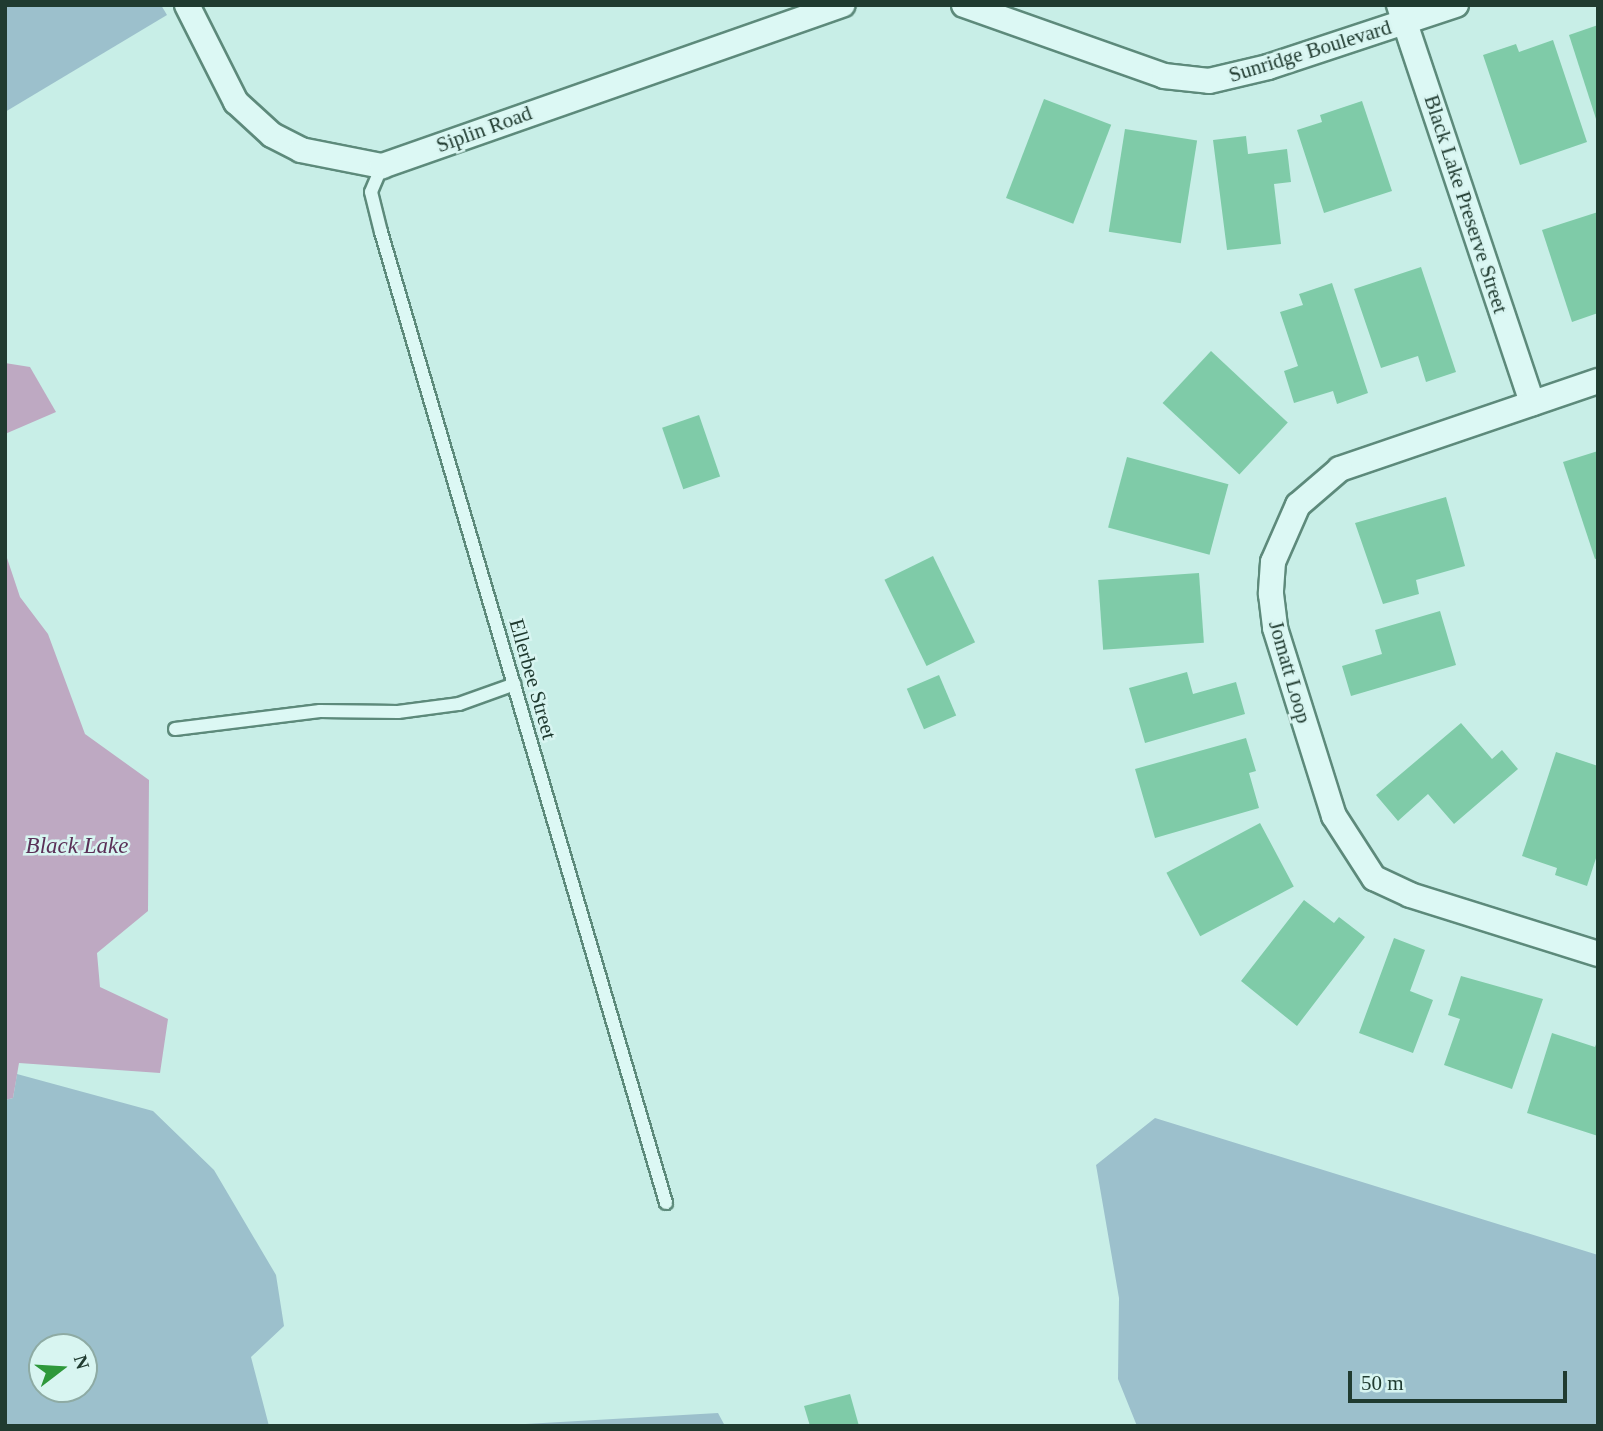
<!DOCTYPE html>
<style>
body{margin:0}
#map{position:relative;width:1603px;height:1431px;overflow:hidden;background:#c8eee7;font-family:Georgia,serif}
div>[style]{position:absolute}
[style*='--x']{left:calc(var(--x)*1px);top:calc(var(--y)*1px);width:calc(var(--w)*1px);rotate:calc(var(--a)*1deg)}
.green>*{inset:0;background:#9cc0cc}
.water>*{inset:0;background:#bea9c2}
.building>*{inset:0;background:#7fcba8;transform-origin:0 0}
.roads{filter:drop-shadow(2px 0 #5d8a7b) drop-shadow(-2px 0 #5d8a7b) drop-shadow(0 2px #5d8a7b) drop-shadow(0 -2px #5d8a7b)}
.service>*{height:12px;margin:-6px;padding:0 6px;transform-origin:6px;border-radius:6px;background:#dcf8f4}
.minor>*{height:24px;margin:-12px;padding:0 12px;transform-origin:12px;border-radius:12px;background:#dcf8f4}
span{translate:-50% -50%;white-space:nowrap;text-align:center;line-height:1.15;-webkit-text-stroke:5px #d8f5f1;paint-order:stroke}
.street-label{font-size:21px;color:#203b30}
.water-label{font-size:23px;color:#5a3057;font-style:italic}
.frame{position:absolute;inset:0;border:7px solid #203b30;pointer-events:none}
.north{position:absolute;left:28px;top:1333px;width:70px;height:70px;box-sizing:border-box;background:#d8f5f1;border:2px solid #8eaba4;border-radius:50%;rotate:73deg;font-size:19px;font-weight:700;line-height:28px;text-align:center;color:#203b30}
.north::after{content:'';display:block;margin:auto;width:24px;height:32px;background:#2e983b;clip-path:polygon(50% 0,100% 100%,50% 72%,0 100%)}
.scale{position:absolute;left:1348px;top:1371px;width:219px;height:32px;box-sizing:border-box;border:4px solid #203b30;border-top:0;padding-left:9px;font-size:21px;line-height:24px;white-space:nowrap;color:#203b30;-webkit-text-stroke:5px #d8f5f1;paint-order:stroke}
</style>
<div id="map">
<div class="green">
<i style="clip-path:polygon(5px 5px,161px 5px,167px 15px,5px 112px)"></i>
<i style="clip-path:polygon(evenodd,17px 1074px,153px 1111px,214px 1170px,276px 1275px,284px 1326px,251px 1357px,269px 1426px,5px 1426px,5px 1100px,13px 1098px,17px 1074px,42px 1347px,84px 1347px,84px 1389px,42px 1389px,42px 1347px)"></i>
<i style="clip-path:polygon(1155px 1118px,1598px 1255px,1598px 1426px,1137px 1426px,1118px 1379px,1119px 1298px,1096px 1165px)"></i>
<i style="clip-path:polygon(718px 1413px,725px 1426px,489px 1426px)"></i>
</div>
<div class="water">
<i style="clip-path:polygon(5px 363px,30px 367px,56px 412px,5px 434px)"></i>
<i style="clip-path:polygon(5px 552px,20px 597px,48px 634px,85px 734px,149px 780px,148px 911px,97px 953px,100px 987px,168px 1019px,160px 1073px,19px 1063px,13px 1098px,5px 1100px)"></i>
</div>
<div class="building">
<i style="clip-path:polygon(1598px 25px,1598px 122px,1597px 122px,1569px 35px)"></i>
<i style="clip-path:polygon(1553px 40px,1587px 142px,1520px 165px,1483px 55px,1516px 44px,1519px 52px)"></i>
<i style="left:1044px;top:99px;width:72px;height:106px;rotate:21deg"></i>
<i style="clip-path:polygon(1362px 101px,1392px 191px,1324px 213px,1297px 130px,1322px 122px,1320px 115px)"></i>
<i style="left:1125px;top:129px;width:73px;height:104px;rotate:9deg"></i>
<i style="clip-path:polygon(1246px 136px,1248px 154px,1287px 149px,1291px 182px,1274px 184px,1281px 244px,1227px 250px,1213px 140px)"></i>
<i style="clip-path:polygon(1598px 212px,1598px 313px,1572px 322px,1542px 230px)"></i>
<i style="clip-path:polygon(1421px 267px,1456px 372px,1426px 382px,1418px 356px,1381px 368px,1354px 289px)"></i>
<i style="clip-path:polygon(1332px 283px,1368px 393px,1337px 404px,1333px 391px,1294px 403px,1284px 371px,1298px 366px,1280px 312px,1303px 305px,1299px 294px)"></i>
<i style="left:1211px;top:351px;width:105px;height:71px;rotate:43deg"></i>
<i style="left:699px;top:415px;width:65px;height:39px;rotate:71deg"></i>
<i style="clip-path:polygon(1598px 451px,1598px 558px,1595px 559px,1563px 462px)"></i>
<i style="left:1127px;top:457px;width:105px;height:73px;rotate:15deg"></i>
<i style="clip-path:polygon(1446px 497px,1465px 566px,1416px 580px,1419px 594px,1383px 604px,1355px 523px)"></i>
<i style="left:933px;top:556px;width:96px;height:54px;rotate:64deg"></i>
<i style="left:1199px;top:573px;width:70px;height:101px;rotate:86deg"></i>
<i style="clip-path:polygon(1440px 611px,1456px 665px,1351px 696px,1342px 666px,1382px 654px,1375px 630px)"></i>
<i style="clip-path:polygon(1187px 672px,1193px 694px,1236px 682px,1245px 714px,1145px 743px,1129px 688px)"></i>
<i style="left:939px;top:675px;width:44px;height:35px;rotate:67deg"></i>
<i style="clip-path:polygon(1461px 723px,1492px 759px,1502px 750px,1518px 769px,1454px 824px,1428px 794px,1398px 821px,1376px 795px)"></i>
<i style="clip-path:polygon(1246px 738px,1256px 771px,1249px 773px,1259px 808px,1155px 838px,1135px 769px)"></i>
<i style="clip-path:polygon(1556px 752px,1598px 766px,1598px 852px,1587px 886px,1555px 875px,1557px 868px,1522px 856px)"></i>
<i style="left:1260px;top:823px;width:72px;height:106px;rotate:62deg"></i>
<i style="clip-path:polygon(1304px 900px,1334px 923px,1339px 917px,1365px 937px,1297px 1026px,1241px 981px)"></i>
<i style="clip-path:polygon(1394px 938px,1425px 950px,1410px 991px,1433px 1000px,1413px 1053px,1359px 1033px)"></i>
<i style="clip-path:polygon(1461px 976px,1543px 999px,1512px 1089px,1444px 1065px,1460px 1019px,1448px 1015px)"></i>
<i style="clip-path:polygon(1552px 1033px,1595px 1047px,1598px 1039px,1598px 1136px,1527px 1113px)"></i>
<i style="clip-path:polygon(850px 1394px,859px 1426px,810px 1426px,804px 1406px)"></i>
</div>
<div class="roads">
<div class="service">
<i style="--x:382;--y:166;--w:28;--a:113"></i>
<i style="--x:371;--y:192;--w:41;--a:76"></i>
<i style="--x:381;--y:232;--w:1012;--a:73.64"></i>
<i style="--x:175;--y:729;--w:146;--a:-7.1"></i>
<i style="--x:320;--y:711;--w:78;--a:0.7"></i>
<i style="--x:398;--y:712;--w:62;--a:-7.5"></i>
<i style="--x:459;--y:704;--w:59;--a:-19.7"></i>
</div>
<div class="minor">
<i style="--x:187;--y:5;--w:109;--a:63.2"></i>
<i style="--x:236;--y:102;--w:49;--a:42.5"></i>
<i style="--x:272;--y:135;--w:33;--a:27"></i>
<i style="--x:301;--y:150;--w:83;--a:11.2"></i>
<i style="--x:382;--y:166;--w:488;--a:-19.3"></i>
<i style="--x:964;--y:5;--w:212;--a:19.5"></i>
<i style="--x:1164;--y:76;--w:45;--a:6.3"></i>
<i style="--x:1209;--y:81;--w:61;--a:-13.3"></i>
<i style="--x:1268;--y:67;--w:198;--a:-18.3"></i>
<i style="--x:1399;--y:5;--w:420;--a:71.5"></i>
<i style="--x:1598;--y:381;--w:273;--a:161.2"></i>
<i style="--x:1340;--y:469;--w:55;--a:139.4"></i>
<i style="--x:1298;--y:505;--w:62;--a:113.7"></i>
<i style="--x:1273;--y:562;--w:32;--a:94"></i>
<i style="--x:1271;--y:594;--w:34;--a:83"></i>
<i style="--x:1275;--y:628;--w:197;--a:72.6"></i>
<i style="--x:1334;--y:816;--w:74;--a:57.2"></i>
<i style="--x:1374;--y:878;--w:40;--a:25"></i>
<i style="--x:1410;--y:895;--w:197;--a:17.4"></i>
</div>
</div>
<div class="street-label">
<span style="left:1310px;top:51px;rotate:-17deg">Sunridge Boulevard</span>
<span style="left:484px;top:129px;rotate:-20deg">Siplin Road</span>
<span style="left:1466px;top:204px;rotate:72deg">Black Lake Preserve Street</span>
<span style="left:1290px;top:672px;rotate:74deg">Jomatt Loop</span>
<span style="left:533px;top:679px;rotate:74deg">Ellerbee Street</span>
</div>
<div class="water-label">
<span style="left:77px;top:846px">Black Lake</span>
</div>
<div class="frame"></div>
<div class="north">N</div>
<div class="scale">50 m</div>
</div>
